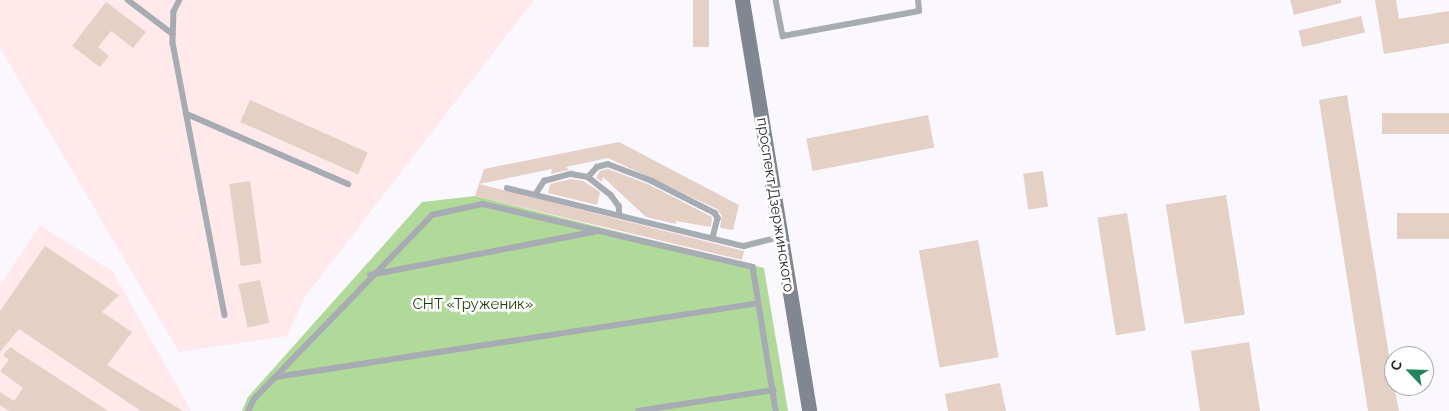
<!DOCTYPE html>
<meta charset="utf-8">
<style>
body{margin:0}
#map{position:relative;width:1449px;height:411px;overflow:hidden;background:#fbf7ff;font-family:Raleway,sans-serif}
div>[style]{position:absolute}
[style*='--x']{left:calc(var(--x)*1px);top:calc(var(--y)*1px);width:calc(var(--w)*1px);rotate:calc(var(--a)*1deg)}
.industrial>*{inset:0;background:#ffe9eb}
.green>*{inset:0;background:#b1d999}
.building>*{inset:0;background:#e4d0c5;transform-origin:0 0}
.lane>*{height:5.5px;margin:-2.75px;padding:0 2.75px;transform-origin:2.75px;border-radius:2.75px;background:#a7acb3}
.secondary>*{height:15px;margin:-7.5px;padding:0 7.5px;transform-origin:7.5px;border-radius:7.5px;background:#808791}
span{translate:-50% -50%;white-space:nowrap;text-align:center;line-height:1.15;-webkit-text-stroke:5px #fff;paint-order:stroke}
.street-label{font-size:15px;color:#2b272e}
.park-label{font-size:15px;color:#1e3b05}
.north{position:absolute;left:1384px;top:346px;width:50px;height:50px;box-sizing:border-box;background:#fff;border:1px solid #aaa9ab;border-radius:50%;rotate:294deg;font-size:14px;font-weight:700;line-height:20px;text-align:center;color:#2b272e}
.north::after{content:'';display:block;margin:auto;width:18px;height:22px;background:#23855e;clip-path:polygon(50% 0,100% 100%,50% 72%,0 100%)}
</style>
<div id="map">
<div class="industrial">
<i style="clip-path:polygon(0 0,534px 0,304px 298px,287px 336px,179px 352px,0 48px)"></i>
<i style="clip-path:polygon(40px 225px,113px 272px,191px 411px,0 411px,0 285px)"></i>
</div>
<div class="green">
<i style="clip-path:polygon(475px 196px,764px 268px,788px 411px,242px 411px,248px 397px,422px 202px)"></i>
</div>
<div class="building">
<i style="left:693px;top:0;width:16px;height:47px"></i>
<i style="clip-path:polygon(1290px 0,1341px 0,1341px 3px,1294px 15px)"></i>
<i style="clip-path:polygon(1375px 0,1396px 0,1399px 19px,1449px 11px,1449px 43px,1384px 54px)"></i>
<i style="clip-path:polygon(106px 2px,146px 32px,133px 48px,111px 31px,98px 47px,109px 56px,100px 67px,72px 46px)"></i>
<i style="left:1361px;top:16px;width:17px;height:64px;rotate:77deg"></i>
<i style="clip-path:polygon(1347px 95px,1394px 386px,1399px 411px,1368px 411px,1319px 100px)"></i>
<i style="left:250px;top:100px;width:129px;height:24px;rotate:24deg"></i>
<i style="left:1449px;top:113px;width:21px;height:67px;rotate:90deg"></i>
<i style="left:928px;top:115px;width:33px;height:124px;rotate:79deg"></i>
<i style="clip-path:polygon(619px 142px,739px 205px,733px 230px,720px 228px,722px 216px,717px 209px,608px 158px,566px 167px,569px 170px,551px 174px,552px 169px,479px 184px,744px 251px,742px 260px,475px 196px,484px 169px)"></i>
<i style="clip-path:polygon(608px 169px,648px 184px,712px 217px,711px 227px,676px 221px,676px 224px,646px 217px,603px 177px,602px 182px,596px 178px,600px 171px)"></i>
<i style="left:1043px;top:171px;width:36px;height:20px;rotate:82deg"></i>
<i style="clip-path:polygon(571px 179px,583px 181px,600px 192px,597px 205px,548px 193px,550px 184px)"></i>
<i style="left:250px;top:181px;width:83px;height:21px;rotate:82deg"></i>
<i style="left:1226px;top:195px;width:121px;height:61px;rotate:81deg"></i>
<i style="left:1127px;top:213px;width:119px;height:30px;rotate:81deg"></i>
<i style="left:1449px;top:213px;width:26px;height:52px;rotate:90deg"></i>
<i style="left:978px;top:240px;width:119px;height:60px;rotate:80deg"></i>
<i style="clip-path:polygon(45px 246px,119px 295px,102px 312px,132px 332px,107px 365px,183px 411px,141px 411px,19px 329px,0 352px,0 311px)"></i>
<i style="left:260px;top:280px;width:44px;height:22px;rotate:78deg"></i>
<i style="clip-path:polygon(1249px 342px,1260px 411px,1200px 411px,1191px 351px)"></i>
<i style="clip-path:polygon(10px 347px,108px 411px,9px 411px,0 405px,0 392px,14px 401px,23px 388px,0 371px,9px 360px,3px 355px)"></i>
<i style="clip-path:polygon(1000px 383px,1006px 411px,948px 411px,945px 394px)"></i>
</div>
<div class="lane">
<i style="--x:128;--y:0;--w:56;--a:37.1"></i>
<i style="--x:180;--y:0;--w:13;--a:117"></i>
<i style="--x:174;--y:12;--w:31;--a:92"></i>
<i style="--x:173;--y:43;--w:277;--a:79.2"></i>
<i style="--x:776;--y:0;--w:37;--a:79"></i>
<i style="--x:783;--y:36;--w:138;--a:-10.4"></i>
<i style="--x:919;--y:11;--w:11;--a:-95"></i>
<i style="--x:187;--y:114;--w:176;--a:23.5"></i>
<i style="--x:588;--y:177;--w:13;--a:-48"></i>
<i style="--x:597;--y:167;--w:11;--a:-15"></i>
<i style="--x:608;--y:164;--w:45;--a:20.9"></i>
<i style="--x:650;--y:180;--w:73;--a:26.9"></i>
<i style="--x:715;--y:213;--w:6;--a:59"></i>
<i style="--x:718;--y:218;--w:21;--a:104"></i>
<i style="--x:507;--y:188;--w:244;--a:13.8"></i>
<i style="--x:744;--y:246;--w:36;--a:-14"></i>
<i style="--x:535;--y:195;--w:17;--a:-57"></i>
<i style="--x:544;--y:181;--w:28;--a:-15"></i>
<i style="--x:571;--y:174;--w:17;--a:10"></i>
<i style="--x:588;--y:177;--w:29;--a:38"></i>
<i style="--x:611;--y:195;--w:14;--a:54"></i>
<i style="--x:619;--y:206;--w:9;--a:84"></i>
<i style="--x:370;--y:275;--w:228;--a:-10.9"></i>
<i style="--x:276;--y:377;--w:488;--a:-8.7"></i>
<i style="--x:248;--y:411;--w:13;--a:-63"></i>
<i style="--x:254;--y:399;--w:256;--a:-45.9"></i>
<i style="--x:432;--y:215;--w:52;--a:-12.2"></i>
<i style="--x:483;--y:204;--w:277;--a:13.1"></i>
<i style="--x:753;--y:267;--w:146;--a:80.9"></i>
<i style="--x:638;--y:411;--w:137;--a:-8.8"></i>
</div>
<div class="secondary">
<i style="--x:742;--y:0;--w:416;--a:80.7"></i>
</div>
<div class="street-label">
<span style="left:775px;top:205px;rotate:81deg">проспект Дзержинского</span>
</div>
<div class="park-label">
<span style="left:473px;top:305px">СНТ «Труженик»</span>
</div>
<div class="north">С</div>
</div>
